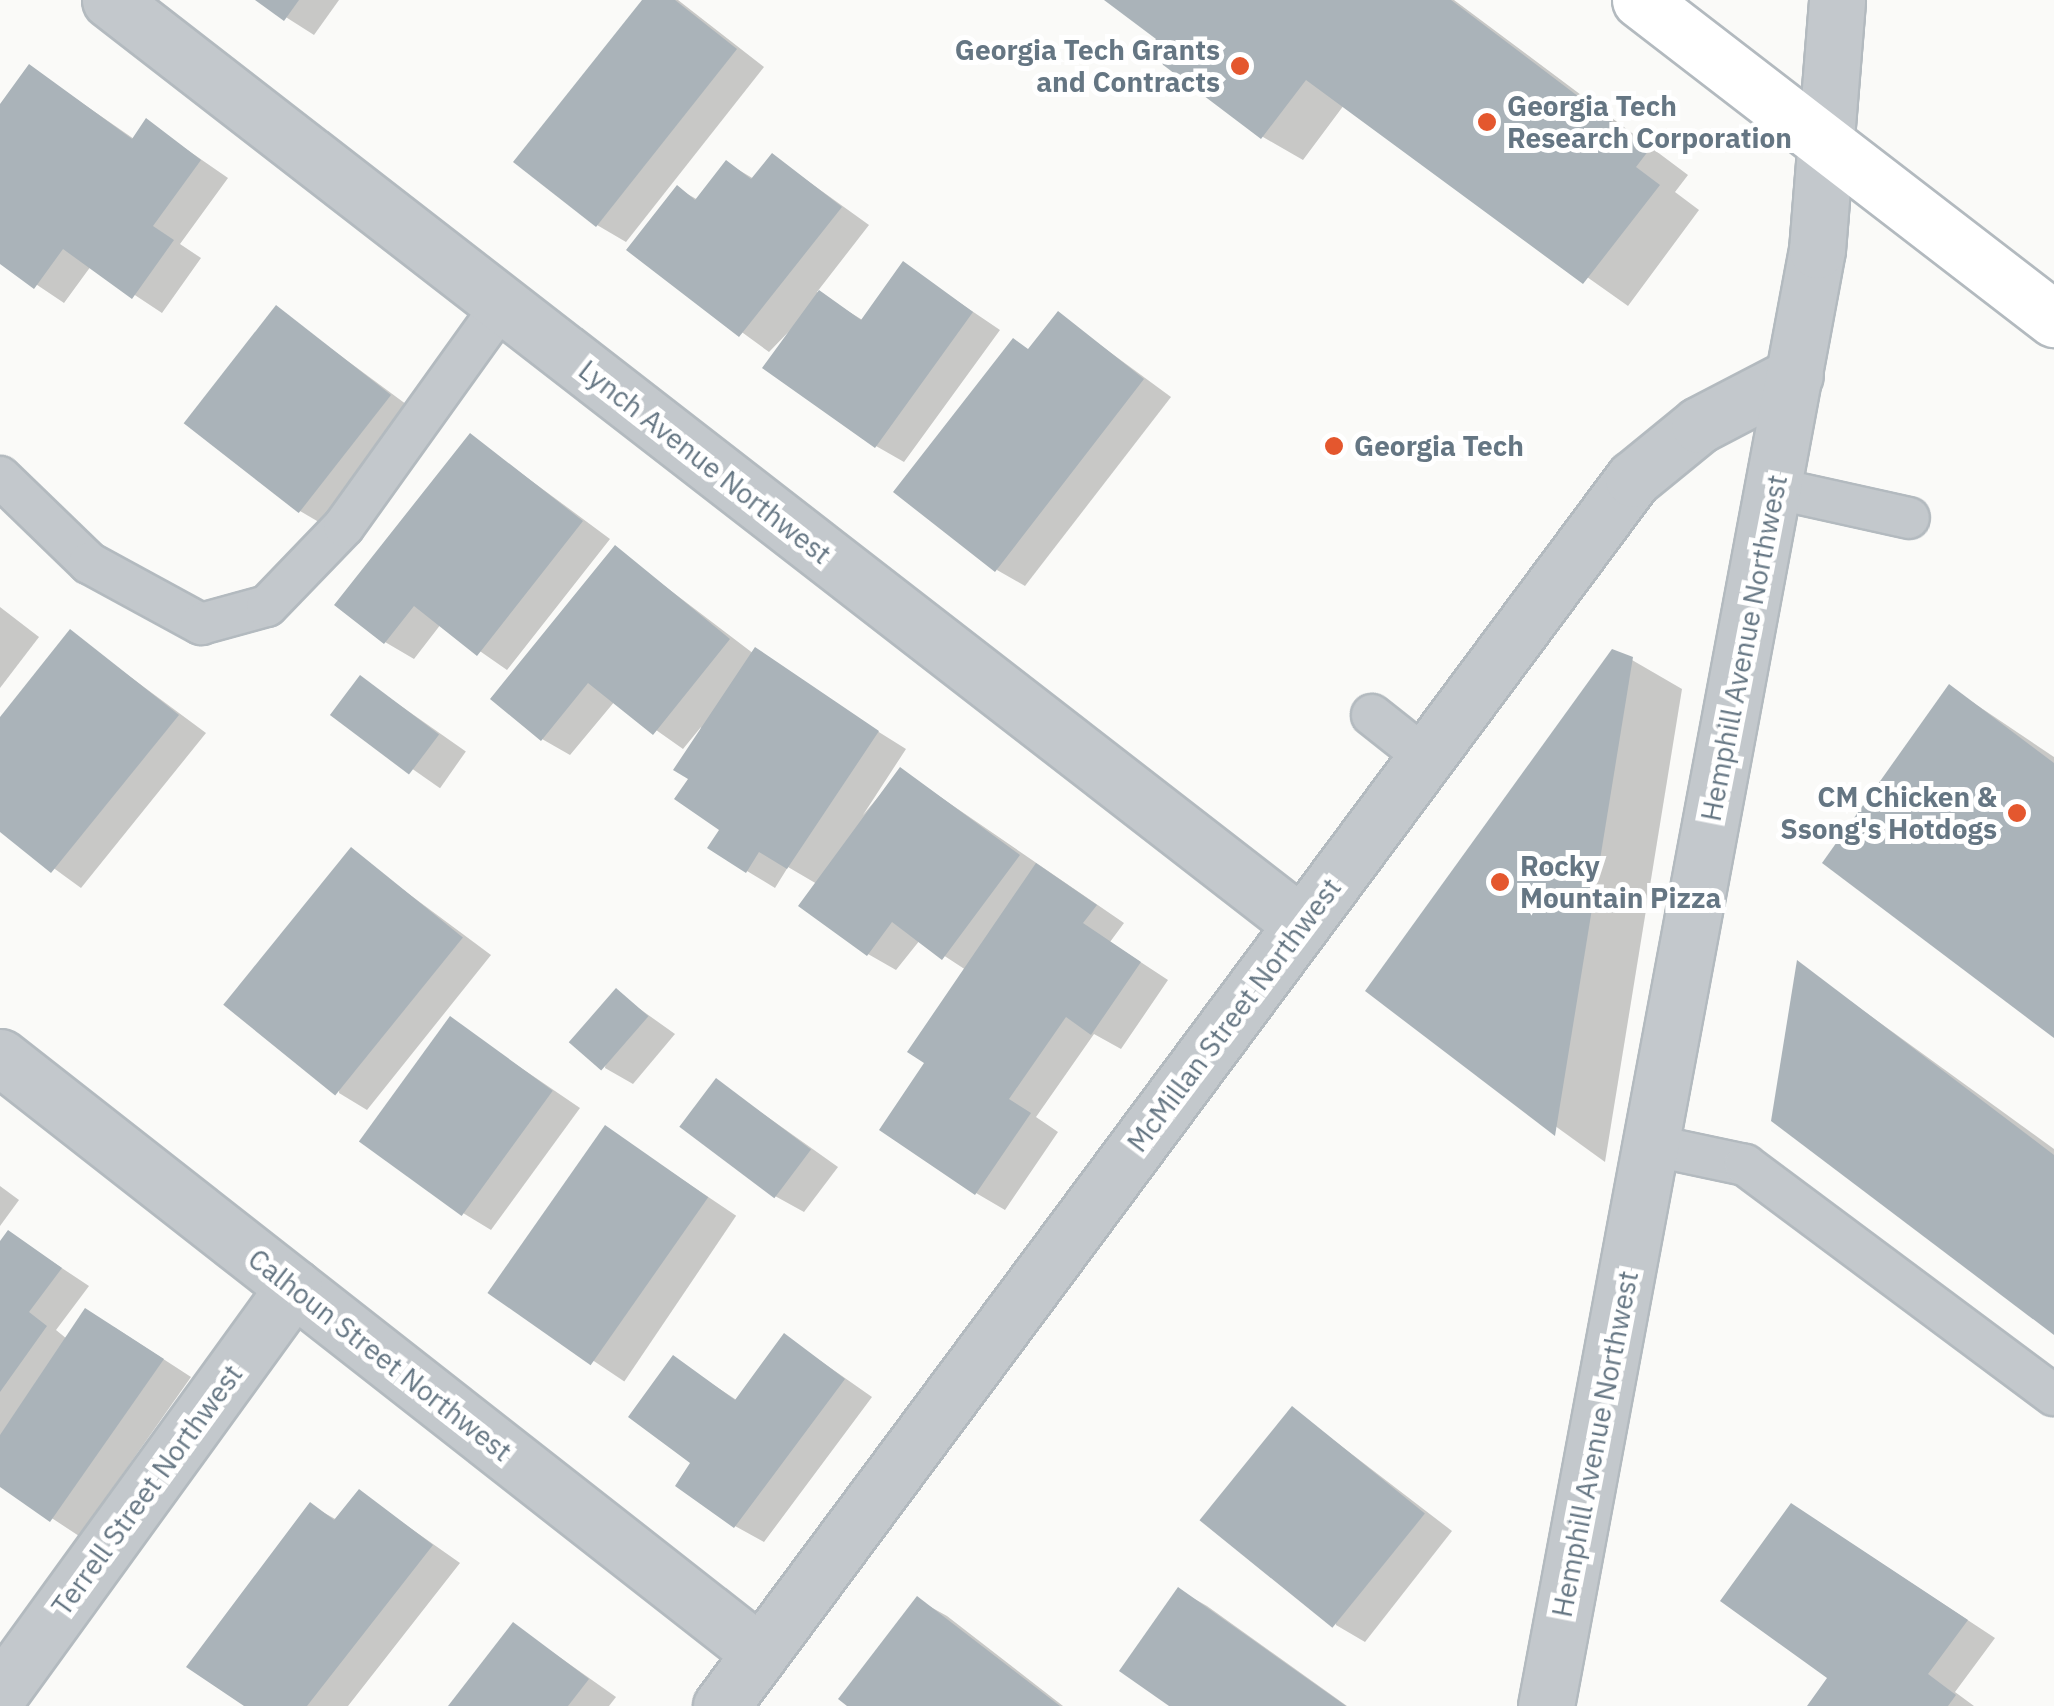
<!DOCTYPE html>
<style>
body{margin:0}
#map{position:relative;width:2054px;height:1706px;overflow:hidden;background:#fafaf8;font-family:"IBM Plex Sans",sans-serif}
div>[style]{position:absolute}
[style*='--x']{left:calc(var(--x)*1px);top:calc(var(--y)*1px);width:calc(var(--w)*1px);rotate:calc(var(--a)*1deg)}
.shadow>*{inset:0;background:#0003;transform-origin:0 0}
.building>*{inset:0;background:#aab3b9;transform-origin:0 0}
.roads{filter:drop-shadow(2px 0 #b3babf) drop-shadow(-2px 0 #b3babf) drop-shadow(0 2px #b3babf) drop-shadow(0 -2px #b3babf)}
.service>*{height:40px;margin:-20px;padding:0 20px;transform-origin:20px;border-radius:20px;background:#c3c8cc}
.minor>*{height:55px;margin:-27.5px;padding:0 27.5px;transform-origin:27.5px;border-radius:27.5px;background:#c3c8cc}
.tertiary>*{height:55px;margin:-27.5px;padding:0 27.5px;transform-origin:27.5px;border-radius:27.5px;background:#c3c8cc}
.secondary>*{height:55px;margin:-27.5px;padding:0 27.5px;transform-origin:27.5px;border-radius:27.5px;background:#fff}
.dots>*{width:28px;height:28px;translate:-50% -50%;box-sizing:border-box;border:5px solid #fff;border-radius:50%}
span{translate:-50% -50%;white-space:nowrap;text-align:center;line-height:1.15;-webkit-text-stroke:10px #fff;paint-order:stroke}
.poi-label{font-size:28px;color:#657683;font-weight:700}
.right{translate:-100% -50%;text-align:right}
.left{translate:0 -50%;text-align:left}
.street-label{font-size:28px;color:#657683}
</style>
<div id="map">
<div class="shadow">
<i style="clip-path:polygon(259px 0,339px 0,314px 35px)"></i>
<i style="clip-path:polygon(645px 0,678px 0,764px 67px,626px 242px,597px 225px)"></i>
<i style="clip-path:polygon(1105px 0,1454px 0,1688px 175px,1675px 192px,1699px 210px,1628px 306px,1344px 105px,1303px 160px,1263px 137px,1150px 52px,1159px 39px)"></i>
<i style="clip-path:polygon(30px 67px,134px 139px,147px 122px,228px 178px,180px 244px,201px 258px,162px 313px,91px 266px,64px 303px,0 260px,0 108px)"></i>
<i style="clip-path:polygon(773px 156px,869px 225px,817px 292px,864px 321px,904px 265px,1000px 330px,904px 462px,876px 446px,802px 318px,769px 352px,629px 250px,677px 188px,698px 200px,727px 163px,754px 179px)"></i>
<i style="clip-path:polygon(276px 308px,418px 413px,329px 528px,300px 511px)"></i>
<i style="clip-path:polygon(1058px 314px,1171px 397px,1025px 586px,997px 570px,1030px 350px)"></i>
<i style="clip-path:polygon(471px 436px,610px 539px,507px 670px,441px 624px,414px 659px,385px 642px)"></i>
<i style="clip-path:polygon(616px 549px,754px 654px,906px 749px,863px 815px,901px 770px,1124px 923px,1110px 942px,1168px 980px,1121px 1049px,1094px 1034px,1036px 1117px,1058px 1132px,1005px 1210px,976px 1193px,928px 1063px,966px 970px,920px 940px,896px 970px,868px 954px,817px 884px,788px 867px,775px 888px,747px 871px,691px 779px,701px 727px,683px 749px,615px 701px,570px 755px,542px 739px)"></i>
<i style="clip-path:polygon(0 607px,39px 637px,0 688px)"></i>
<i style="clip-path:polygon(71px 633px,206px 733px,81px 888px,0 829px,0 721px)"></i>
<i style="clip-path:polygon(1632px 660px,1682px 689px,1605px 1162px,1368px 991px)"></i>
<i style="left:361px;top:678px;width:128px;height:45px;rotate:35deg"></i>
<i style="clip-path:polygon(1950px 687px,2054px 757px,2054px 1035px)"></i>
<i style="clip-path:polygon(351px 851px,491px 955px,367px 1110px,339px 1093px)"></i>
<i style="clip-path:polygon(1799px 964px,2054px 1149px,2054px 1332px)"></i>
<i style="clip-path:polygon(616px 992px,675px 1034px,633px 1084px,605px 1068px)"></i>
<i style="clip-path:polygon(451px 1020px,580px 1108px,491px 1230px,463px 1213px)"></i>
<i style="clip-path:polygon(717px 1081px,838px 1167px,804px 1212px,775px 1196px)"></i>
<i style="left:606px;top:1128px;width:157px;height:200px;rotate:34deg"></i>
<i style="clip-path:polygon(0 1186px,19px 1200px,0 1226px)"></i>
<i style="clip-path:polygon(9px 1233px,89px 1286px,56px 1330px,67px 1339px,114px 1327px,191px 1377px,79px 1536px,0 1484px,0 1245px)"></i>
<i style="clip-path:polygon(785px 1336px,872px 1397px,764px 1542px,735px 1526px,694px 1463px,674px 1359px,738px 1401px)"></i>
<i style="clip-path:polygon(1293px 1409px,1452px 1531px,1365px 1642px,1336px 1625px)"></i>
<i style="clip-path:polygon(359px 1492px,460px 1563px,348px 1706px,249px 1706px,310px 1505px,337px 1520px)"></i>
<i style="clip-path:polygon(1820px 1523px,1995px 1638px,1955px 1692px,1974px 1706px,1810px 1706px,1831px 1678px)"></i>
<i style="clip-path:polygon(1179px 1590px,1207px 1606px,1347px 1706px,1174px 1706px)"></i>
<i style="clip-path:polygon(918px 1600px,947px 1616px,1063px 1706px,851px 1706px)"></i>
<i style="clip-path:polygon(514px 1625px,616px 1697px,609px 1706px,451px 1706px)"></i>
</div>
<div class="building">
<i style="clip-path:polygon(255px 0,299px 0,284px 21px)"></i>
<i style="clip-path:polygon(642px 0,675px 0,737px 49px,596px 227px,513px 162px)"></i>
<i style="clip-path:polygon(1104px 0,1451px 0,1649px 150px,1636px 167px,1660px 185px,1583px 284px,1306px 80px,1261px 139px,1146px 52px,1156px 39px)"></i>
<i style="clip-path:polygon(29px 64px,132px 139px,146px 118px,201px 160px,153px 226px,174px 240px,132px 299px,63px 249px,34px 289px,0 264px,0 104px)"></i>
<i style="clip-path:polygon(772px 153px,842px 207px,739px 337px,626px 250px,677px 185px,695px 200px,726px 160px,751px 179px)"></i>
<i style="clip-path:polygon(903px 261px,973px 312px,875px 448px,762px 368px,819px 290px,861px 320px)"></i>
<i style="left:276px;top:305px;width:146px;height:150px;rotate:38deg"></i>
<i style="clip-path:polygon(1058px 311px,1144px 379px,995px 572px,893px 492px,1013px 338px,1028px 349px)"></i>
<i style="clip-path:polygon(470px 433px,583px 521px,477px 656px,414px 606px,384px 644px,334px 605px)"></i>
<i style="clip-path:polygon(615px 545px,730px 639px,653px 735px,588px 683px,541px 741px,490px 699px)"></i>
<i style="clip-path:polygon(70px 629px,179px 715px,51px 873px,0 832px,0 717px)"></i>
<i style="clip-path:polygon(755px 647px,879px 731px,787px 869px,759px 852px,746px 873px,707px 848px,719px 830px,674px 799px,688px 779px,673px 770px)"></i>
<i style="clip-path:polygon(1612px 649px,1633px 657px,1555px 1136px,1365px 991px)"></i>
<i style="left:360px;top:675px;width:99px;height:50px;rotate:37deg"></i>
<i style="clip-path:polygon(1949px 684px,2054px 763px,2054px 1038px,1822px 863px)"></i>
<i style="clip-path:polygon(900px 767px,1020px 855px,942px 960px,892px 922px,867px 956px,798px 906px)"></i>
<i style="left:351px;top:847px;width:144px;height:203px;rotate:39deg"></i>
<i style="clip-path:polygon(1036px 863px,1097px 905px,1083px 923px,1141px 962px,1091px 1035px,1066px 1017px,1009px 1099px,1031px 1113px,975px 1195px,879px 1130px,924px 1063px,907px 1052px)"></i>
<i style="clip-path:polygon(1797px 960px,2054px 1155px,2054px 1335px,1771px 1121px)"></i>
<i style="left:616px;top:988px;width:43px;height:72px;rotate:41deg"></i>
<i style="left:450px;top:1016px;width:127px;height:155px;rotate:36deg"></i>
<i style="left:716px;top:1078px;width:119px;height:61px;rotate:37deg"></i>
<i style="left:605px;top:1125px;width:126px;height:205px;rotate:35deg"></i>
<i style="clip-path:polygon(8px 1230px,62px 1268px,29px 1312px,47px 1326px,0 1392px,0 1241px)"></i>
<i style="clip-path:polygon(85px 1308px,164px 1359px,50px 1522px,0 1487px,0 1435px)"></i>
<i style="clip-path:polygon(784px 1333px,845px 1379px,734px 1528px,675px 1486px,690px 1463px,628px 1417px,673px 1355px,735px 1400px)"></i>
<i style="left:1292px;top:1406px;width:171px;height:147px;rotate:39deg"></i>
<i style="clip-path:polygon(359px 1489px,433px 1545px,307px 1706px,244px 1706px,186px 1667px,310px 1502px,334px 1520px)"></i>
<i style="clip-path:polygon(1791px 1503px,1968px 1620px,1928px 1674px,1956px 1695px,1948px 1706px,1807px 1706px,1827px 1678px,1720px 1601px)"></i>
<i style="clip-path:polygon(1178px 1587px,1346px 1706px,1169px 1706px,1119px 1671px)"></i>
<i style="clip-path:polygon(917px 1596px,1060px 1706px,847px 1706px,838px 1699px)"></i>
<i style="clip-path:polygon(513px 1622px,589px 1679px,568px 1706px,448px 1706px)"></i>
</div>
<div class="roads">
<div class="service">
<i style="--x:0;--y:477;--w:124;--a:44"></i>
<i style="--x:89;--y:563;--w:128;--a:28.6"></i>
<i style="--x:201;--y:624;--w:68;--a:-15.3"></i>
<i style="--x:267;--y:606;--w:111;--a:-46.1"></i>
<i style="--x:344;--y:526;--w:272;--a:-54.4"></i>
<i style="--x:1774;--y:488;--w:138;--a:12.5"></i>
<i style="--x:1372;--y:715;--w:68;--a:38.4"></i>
<i style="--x:1651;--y:1145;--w:96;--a:12"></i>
<i style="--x:1745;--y:1165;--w:385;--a:36.7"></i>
</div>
<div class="minor">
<i style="--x:110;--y:0;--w:1507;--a:37.8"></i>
<i style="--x:0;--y:1057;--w:966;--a:38.1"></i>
<i style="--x:0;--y:1693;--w:501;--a:-54.09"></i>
<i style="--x:721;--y:1706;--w:1529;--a:-53.38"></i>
<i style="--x:1633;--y:479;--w:85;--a:-39.3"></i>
<i style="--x:1699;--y:425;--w:108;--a:-27.5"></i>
</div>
<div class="tertiary">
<i style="--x:1546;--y:1706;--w:1481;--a:-79.46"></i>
<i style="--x:1817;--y:250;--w:251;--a:-85.4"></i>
</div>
<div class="secondary">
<i style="--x:1640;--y:0;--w:523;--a:37.62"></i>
</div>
</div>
<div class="dots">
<i style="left:1240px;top:66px;background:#e4572e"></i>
<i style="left:1487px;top:122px;background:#e4572e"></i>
<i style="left:1334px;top:446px;background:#e4572e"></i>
<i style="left:2017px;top:813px;background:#e4572e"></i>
<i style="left:1500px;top:882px;background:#e4572e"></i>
</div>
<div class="poi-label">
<span class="right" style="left:1220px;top:66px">Georgia Tech Grants<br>and Contracts</span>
<span class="left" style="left:1507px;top:122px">Georgia Tech<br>Research Corporation</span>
<span class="left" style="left:1354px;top:446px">Georgia Tech</span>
<span class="right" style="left:1997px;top:813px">CM Chicken &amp;<br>Ssong's Hotdogs</span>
<span class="left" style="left:1520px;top:882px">Rocky<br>Mountain Pizza</span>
</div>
<div class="street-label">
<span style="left:705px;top:462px;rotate:38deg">Lynch Avenue Northwest</span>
<span style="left:1744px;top:648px;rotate:-79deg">Hemphill Avenue Northwest</span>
<span style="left:1234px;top:1015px;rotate:-53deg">McMillan Street Northwest</span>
<span style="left:380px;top:1355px;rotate:38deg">Calhoun Street Northwest</span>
<span style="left:1595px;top:1444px;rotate:-79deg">Hemphill Avenue Northwest</span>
<span style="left:147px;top:1490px;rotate:-54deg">Terrell Street Northwest</span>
</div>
</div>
